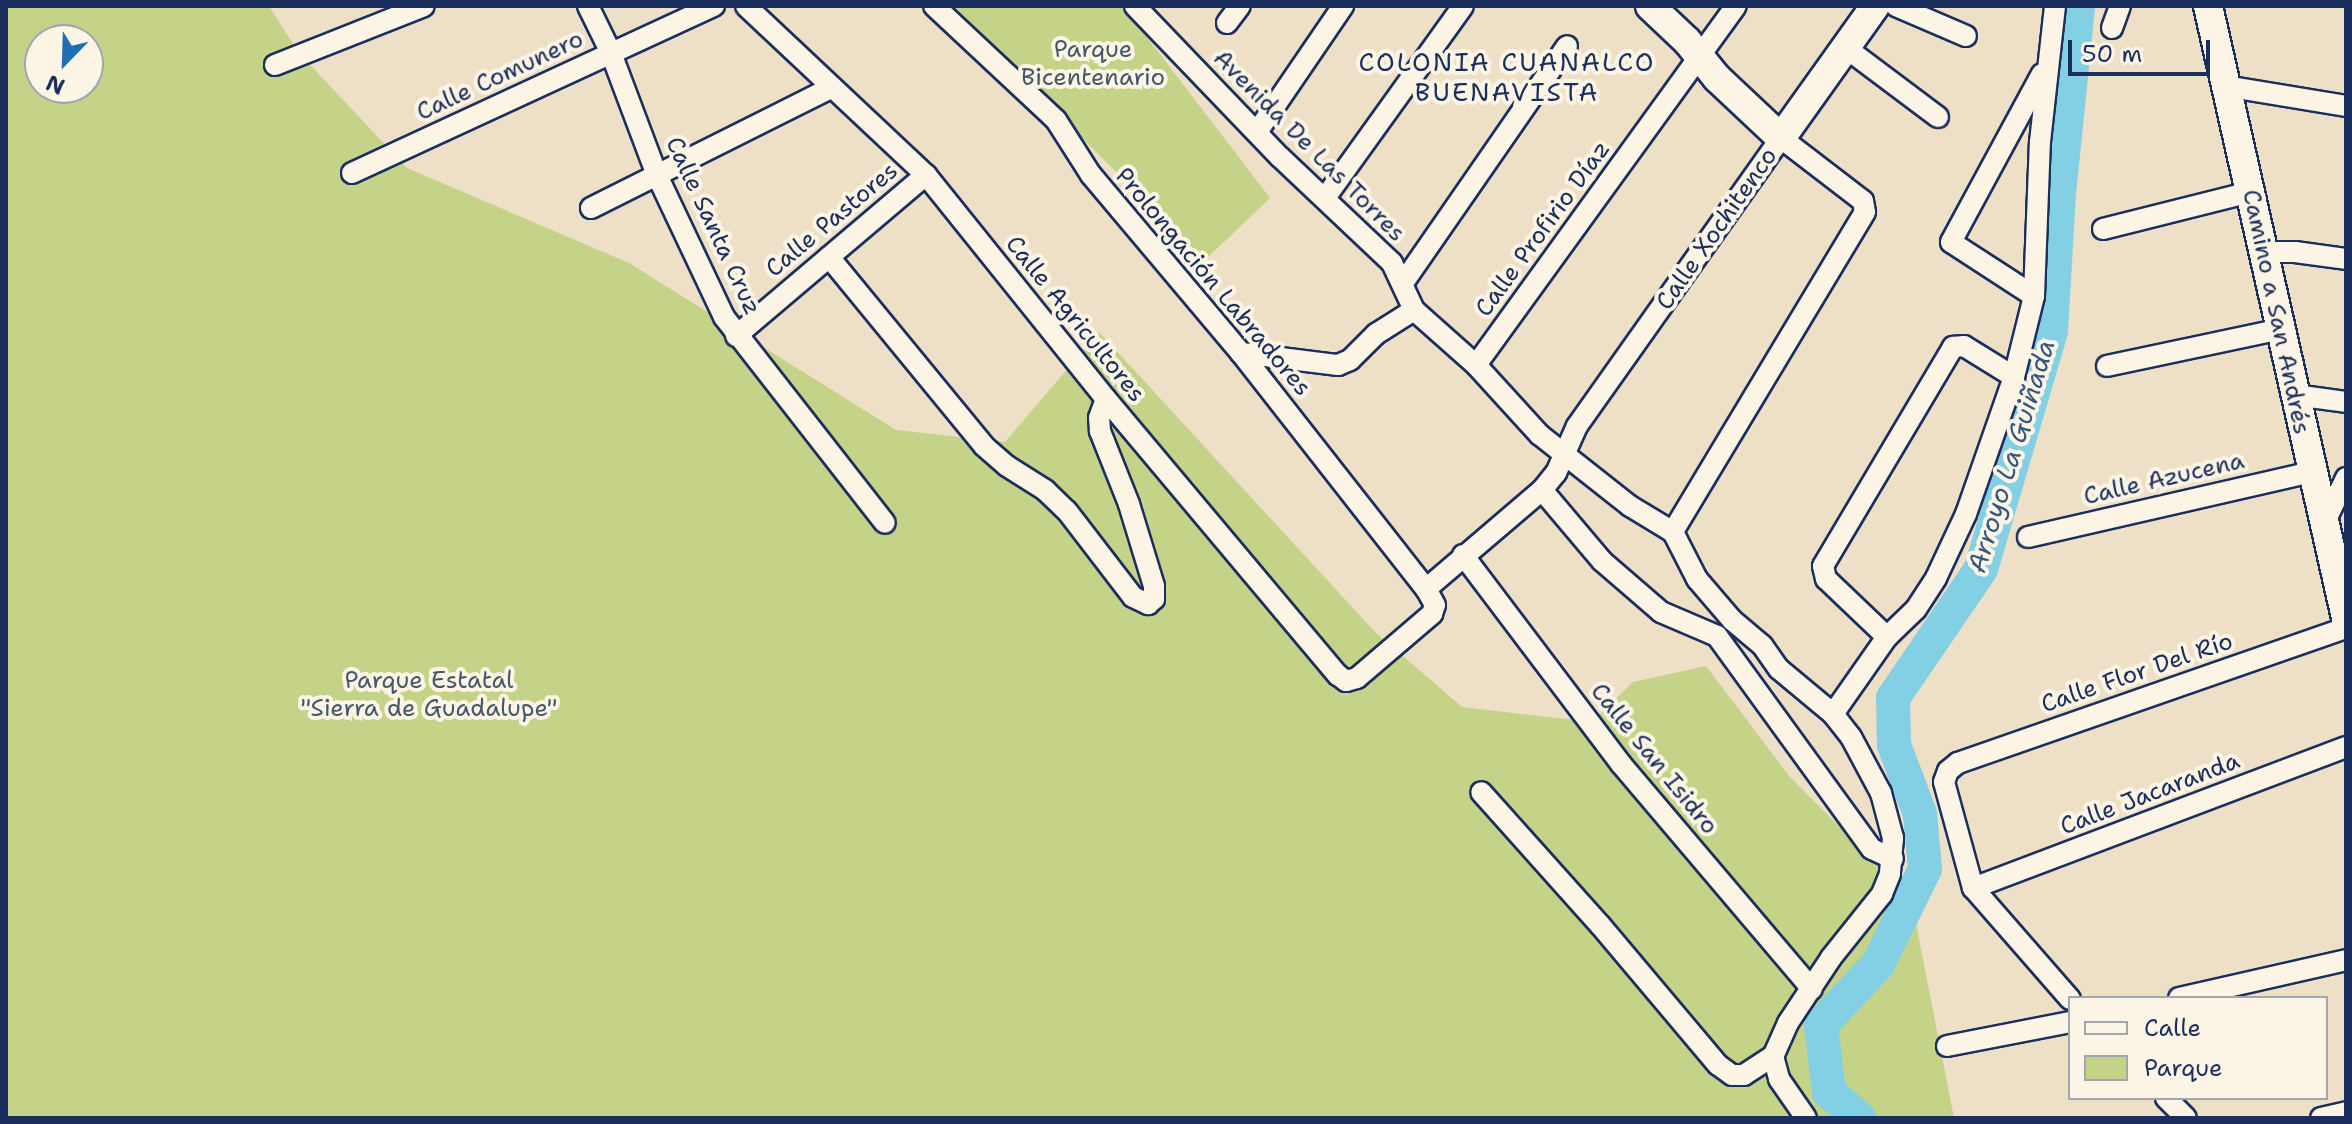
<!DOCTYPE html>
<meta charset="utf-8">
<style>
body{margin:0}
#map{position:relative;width:2352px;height:1124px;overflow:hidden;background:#eedfc7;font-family:"Shantell Sans",sans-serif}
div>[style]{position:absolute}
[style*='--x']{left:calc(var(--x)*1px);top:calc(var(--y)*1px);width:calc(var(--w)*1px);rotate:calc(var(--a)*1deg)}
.green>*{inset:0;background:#c4d388}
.river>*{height:34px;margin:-17px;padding:0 17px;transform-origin:17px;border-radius:17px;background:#83cfe3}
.roads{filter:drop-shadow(2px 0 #1b2f5e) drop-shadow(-2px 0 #1b2f5e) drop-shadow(0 2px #1b2f5e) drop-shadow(0 -2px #1b2f5e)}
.street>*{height:20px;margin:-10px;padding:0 10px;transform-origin:10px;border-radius:10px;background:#fcf5e5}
.secondary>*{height:28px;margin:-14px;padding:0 14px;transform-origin:14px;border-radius:14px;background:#fcf5e5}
span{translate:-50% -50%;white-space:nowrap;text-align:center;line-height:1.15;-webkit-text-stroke:8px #fcf5e5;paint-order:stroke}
.park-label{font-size:24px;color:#455868}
.street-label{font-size:24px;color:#1b2f5e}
.neighbourhood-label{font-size:26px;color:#1b2f5e;letter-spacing:2px}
.water-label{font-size:26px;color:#35577f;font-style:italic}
.frame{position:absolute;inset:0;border:8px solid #1b2f5e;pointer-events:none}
.legend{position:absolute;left:2068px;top:996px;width:260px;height:104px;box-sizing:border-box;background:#fcf5e5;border:2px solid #a2a6af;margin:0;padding:10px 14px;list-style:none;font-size:24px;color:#1b2f5e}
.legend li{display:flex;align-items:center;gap:16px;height:40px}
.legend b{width:40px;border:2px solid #a2a6af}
.north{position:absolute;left:24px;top:24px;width:80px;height:80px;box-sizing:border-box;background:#fcf5e5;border:2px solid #a2a6af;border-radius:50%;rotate:203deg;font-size:22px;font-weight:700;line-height:32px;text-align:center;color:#1b2f5e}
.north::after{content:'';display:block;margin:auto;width:28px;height:36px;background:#1f6fb2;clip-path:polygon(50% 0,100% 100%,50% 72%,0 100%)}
.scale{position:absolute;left:2068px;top:40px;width:142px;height:36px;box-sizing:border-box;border:4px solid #1b2f5e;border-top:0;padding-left:10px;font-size:24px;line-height:28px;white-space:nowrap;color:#1b2f5e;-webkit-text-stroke:6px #fcf5e5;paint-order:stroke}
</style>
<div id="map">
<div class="green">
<i style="clip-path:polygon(evenodd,6px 6px,269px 6px,298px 52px,407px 168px,629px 263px,896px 430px,1005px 442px,1099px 332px,1375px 632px,1462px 707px,1592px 722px,1633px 682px,1706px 666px,1790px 777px,1911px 898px,1954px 1118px,6px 1118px,6px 6px,40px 40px,88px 40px,88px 88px,40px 88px,40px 40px)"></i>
<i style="clip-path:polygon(949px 6px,1123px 6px,1270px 198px,1205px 260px)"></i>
</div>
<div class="river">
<i style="--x:1859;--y:1118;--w:40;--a:-139"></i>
<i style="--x:1829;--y:1092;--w:67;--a:-96.8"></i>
<i style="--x:1821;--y:1025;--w:83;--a:-46.9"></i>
<i style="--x:1878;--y:964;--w:106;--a:-63.7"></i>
<i style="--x:1925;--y:869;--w:55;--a:-95.2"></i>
<i style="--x:1920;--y:814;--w:74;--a:-110.6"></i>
<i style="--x:1894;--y:745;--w:47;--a:-91.2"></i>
<i style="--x:1893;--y:698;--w:156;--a:-55.7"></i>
<i style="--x:1981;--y:569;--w:248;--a:-73.6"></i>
<i style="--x:2051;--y:331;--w:137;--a:-86.7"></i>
<i style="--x:2059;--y:194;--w:189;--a:-84.2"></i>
</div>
<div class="roads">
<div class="street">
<i style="--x:588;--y:6;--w:52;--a:63.9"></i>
<i style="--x:611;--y:53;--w:128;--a:69.4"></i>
<i style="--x:656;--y:173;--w:159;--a:64.7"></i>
<i style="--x:724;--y:317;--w:261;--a:52"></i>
<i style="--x:746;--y:6;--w:247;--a:43.2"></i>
<i style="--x:926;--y:175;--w:287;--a:51.2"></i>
<i style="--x:1106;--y:399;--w:361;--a:50"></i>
<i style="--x:1338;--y:675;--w:10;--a:37"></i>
<i style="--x:1346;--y:681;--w:11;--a:-15"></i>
<i style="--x:1357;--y:678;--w:99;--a:-40.5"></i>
<i style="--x:1432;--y:614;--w:9;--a:-72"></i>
<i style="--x:1435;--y:605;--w:18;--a:-119"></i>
<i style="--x:1426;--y:589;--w:300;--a:-128.1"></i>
<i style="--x:1241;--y:353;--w:233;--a:-130.1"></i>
<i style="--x:1091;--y:175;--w:65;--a:-122.5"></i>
<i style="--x:1056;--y:120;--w:167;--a:-136.9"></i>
<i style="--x:1135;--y:6;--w:209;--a:46.2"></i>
<i style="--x:1280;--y:157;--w:154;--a:43.4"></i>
<i style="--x:1392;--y:263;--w:52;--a:64.9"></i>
<i style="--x:1414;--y:310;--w:83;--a:41.6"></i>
<i style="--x:1476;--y:365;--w:95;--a:47.6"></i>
<i style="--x:1540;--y:435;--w:115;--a:38.3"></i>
<i style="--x:1630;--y:506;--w:50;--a:31.2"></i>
<i style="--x:1673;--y:532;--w:53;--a:62.9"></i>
<i style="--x:1697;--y:579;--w:54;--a:49.5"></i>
<i style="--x:1732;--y:620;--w:39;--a:40"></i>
<i style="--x:1762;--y:645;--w:29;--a:55"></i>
<i style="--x:1779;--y:669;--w:70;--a:39.8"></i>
<i style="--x:1833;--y:714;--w:29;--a:52"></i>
<i style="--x:1851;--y:737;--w:64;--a:61.8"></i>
<i style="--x:1881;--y:793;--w:47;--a:75.1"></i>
<i style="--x:1893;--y:838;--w:36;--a:95"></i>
<i style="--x:1890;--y:874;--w:22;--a:112"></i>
<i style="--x:1882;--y:894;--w:82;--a:128.6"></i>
<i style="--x:1831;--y:958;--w:78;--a:123.5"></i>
<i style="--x:1788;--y:1023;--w:36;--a:114"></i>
<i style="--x:1773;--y:1056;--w:35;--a:147"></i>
<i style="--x:1744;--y:1075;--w:12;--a:180"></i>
<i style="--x:1732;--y:1075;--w:17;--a:-144"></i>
<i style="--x:1718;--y:1065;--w:183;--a:-130.1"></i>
<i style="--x:1600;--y:925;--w:178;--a:-131.8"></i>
<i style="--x:1896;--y:6;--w:76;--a:23.2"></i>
<i style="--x:1227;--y:23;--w:21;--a:-53"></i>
<i style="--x:2112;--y:28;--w:23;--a:-70"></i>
<i style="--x:1846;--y:48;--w:115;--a:36.9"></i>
<i style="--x:275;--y:65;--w:160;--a:-21.6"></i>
<i style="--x:2225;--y:86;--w:123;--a:9.4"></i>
<i style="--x:1257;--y:132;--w:153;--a:-55.7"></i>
<i style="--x:352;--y:173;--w:399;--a:-24.8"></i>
<i style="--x:1325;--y:198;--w:236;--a:-54.3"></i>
<i style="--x:591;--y:208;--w:268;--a:-26.6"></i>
<i style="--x:2103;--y:229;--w:152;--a:-14.1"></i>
<i style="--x:2264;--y:252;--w:31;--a:0"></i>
<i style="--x:2295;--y:252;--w:51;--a:7.8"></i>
<i style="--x:829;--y:257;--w:244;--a:50.6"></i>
<i style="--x:984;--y:446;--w:30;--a:41"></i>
<i style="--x:1007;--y:466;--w:45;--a:32.3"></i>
<i style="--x:1045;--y:490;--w:30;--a:44"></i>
<i style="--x:1067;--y:511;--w:108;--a:52.5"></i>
<i style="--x:1133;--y:597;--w:17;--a:25"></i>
<i style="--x:1148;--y:604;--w:8;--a:-40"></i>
<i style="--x:1154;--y:599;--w:13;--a:-90"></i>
<i style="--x:1154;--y:586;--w:86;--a:-107"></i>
<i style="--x:1129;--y:504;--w:79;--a:-111.7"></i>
<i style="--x:1100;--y:431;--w:13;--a:-94"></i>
<i style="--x:1099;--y:418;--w:20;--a:-70"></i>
<i style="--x:1403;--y:283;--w:288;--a:-55.3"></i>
<i style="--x:2034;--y:296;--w:99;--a:-147"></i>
<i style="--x:1951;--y:242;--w:191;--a:-61.6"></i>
<i style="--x:736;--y:336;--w:249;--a:-40.3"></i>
<i style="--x:1241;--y:353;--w:98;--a:7.1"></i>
<i style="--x:1338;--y:365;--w:13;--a:-23"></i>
<i style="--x:1350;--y:360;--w:37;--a:-45"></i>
<i style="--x:1376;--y:334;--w:45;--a:-32.3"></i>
<i style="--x:1476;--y:365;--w:443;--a:-54.1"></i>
<i style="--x:2107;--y:366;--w:178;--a:-12"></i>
<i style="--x:2295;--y:395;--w:51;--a:7.8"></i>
<i style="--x:1542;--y:490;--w:93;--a:49.8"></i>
<i style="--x:1602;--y:561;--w:78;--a:40.8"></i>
<i style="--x:1661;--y:612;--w:61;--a:23.2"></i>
<i style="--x:1717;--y:636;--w:263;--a:54"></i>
<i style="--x:1872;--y:849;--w:23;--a:25"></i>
<i style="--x:2324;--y:524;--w:51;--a:-64.4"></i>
<i style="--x:2028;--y:537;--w:290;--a:-12.9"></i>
<i style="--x:1463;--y:555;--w:262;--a:52.9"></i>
<i style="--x:1621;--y:764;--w:295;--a:49.7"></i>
<i style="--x:1426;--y:589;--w:153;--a:-40.5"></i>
<i style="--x:1542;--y:490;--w:22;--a:-51"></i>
<i style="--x:1556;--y:473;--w:51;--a:-65.9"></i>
<i style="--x:1577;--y:426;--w:353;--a:-54.7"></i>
<i style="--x:1781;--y:138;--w:103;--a:37.5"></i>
<i style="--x:1863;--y:201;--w:11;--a:80"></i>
<i style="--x:1865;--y:212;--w:373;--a:121"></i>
<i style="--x:1887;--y:637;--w:84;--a:-136.4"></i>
<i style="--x:1826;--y:579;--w:13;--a:-103"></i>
<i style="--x:1823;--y:566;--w:255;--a:-59.3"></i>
<i style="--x:1953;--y:347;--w:11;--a:-5"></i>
<i style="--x:1964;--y:346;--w:59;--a:31.8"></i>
<i style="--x:1833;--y:714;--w:94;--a:-55"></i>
<i style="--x:1887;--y:637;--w:40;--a:-44"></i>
<i style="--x:1916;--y:609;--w:37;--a:-57"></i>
<i style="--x:1936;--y:578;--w:71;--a:-64.9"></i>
<i style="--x:1966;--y:514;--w:145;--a:-70.7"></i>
<i style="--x:2014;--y:377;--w:83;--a:-76.1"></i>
<i style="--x:2034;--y:296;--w:154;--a:-87.8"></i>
<i style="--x:2040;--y:142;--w:137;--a:-83.7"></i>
<i style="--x:1973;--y:888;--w:399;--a:-20.7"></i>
<i style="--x:2179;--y:998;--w:171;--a:-12.8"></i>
<i style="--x:2070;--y:999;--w:147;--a:-131.1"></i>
<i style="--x:1973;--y:888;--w:110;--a:-105.3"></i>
<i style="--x:1944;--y:782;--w:12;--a:-70"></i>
<i style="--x:1948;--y:771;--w:13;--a:-39"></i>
<i style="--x:1958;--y:763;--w:411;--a:-19.2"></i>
<i style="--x:1947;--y:1046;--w:125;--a:-11"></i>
<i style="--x:1773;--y:1056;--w:24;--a:75"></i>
<i style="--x:1779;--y:1079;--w:47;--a:55.3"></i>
<i style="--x:2166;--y:1098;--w:28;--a:45"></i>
<i style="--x:2321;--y:1118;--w:26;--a:-13"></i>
</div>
<div class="secondary">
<i style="--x:1650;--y:6;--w:51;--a:43.4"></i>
<i style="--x:1687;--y:41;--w:48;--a:51"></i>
<i style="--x:1717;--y:78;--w:88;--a:43.2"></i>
<i style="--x:1781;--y:138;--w:162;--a:-54.5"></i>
<i style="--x:2208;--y:6;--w:627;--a:77.29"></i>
</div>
</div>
<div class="park-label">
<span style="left:1093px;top:64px">Parque<br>Bicentenario</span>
<span style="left:429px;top:695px">Parque Estatal<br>"Sierra de Guadalupe"</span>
</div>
<div class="street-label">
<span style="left:500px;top:76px;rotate:-25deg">Calle Comunero</span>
<span style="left:1309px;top:146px;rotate:45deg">Avenida De Las Torres</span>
<span style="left:832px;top:220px;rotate:-40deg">Calle Pastores</span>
<span style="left:713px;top:226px;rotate:65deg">Calle Santa Cruz</span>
<span style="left:1543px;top:229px;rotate:-54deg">Calle Profirio Díaz</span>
<span style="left:1717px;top:229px;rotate:-55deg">Calle Xochitenco</span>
<span style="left:1213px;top:282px;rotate:50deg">Prolongación Labradores</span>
<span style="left:2276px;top:312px;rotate:78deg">Camino a San Andrés</span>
<span style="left:1075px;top:319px;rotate:51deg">Calle Agricultores</span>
<span style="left:2164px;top:479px;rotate:-13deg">Calle Azucena</span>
<span style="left:2137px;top:673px;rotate:-19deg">Calle Flor Del Río</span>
<span style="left:1654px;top:759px;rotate:51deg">Calle San Isidro</span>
<span style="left:2150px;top:794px;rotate:-21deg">Calle Jacaranda</span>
</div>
<div class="neighbourhood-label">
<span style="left:1507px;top:77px">COLONIA CUANALCO<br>BUENAVISTA</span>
</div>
<div class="water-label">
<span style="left:2011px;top:456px;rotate:-73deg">Arroyo La Guiñada</span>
</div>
<div class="frame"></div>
<ul class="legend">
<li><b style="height:10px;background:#fcf5e5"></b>Calle</li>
<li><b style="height:22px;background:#c4d388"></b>Parque</li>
</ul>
<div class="north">N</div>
<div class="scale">50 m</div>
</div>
